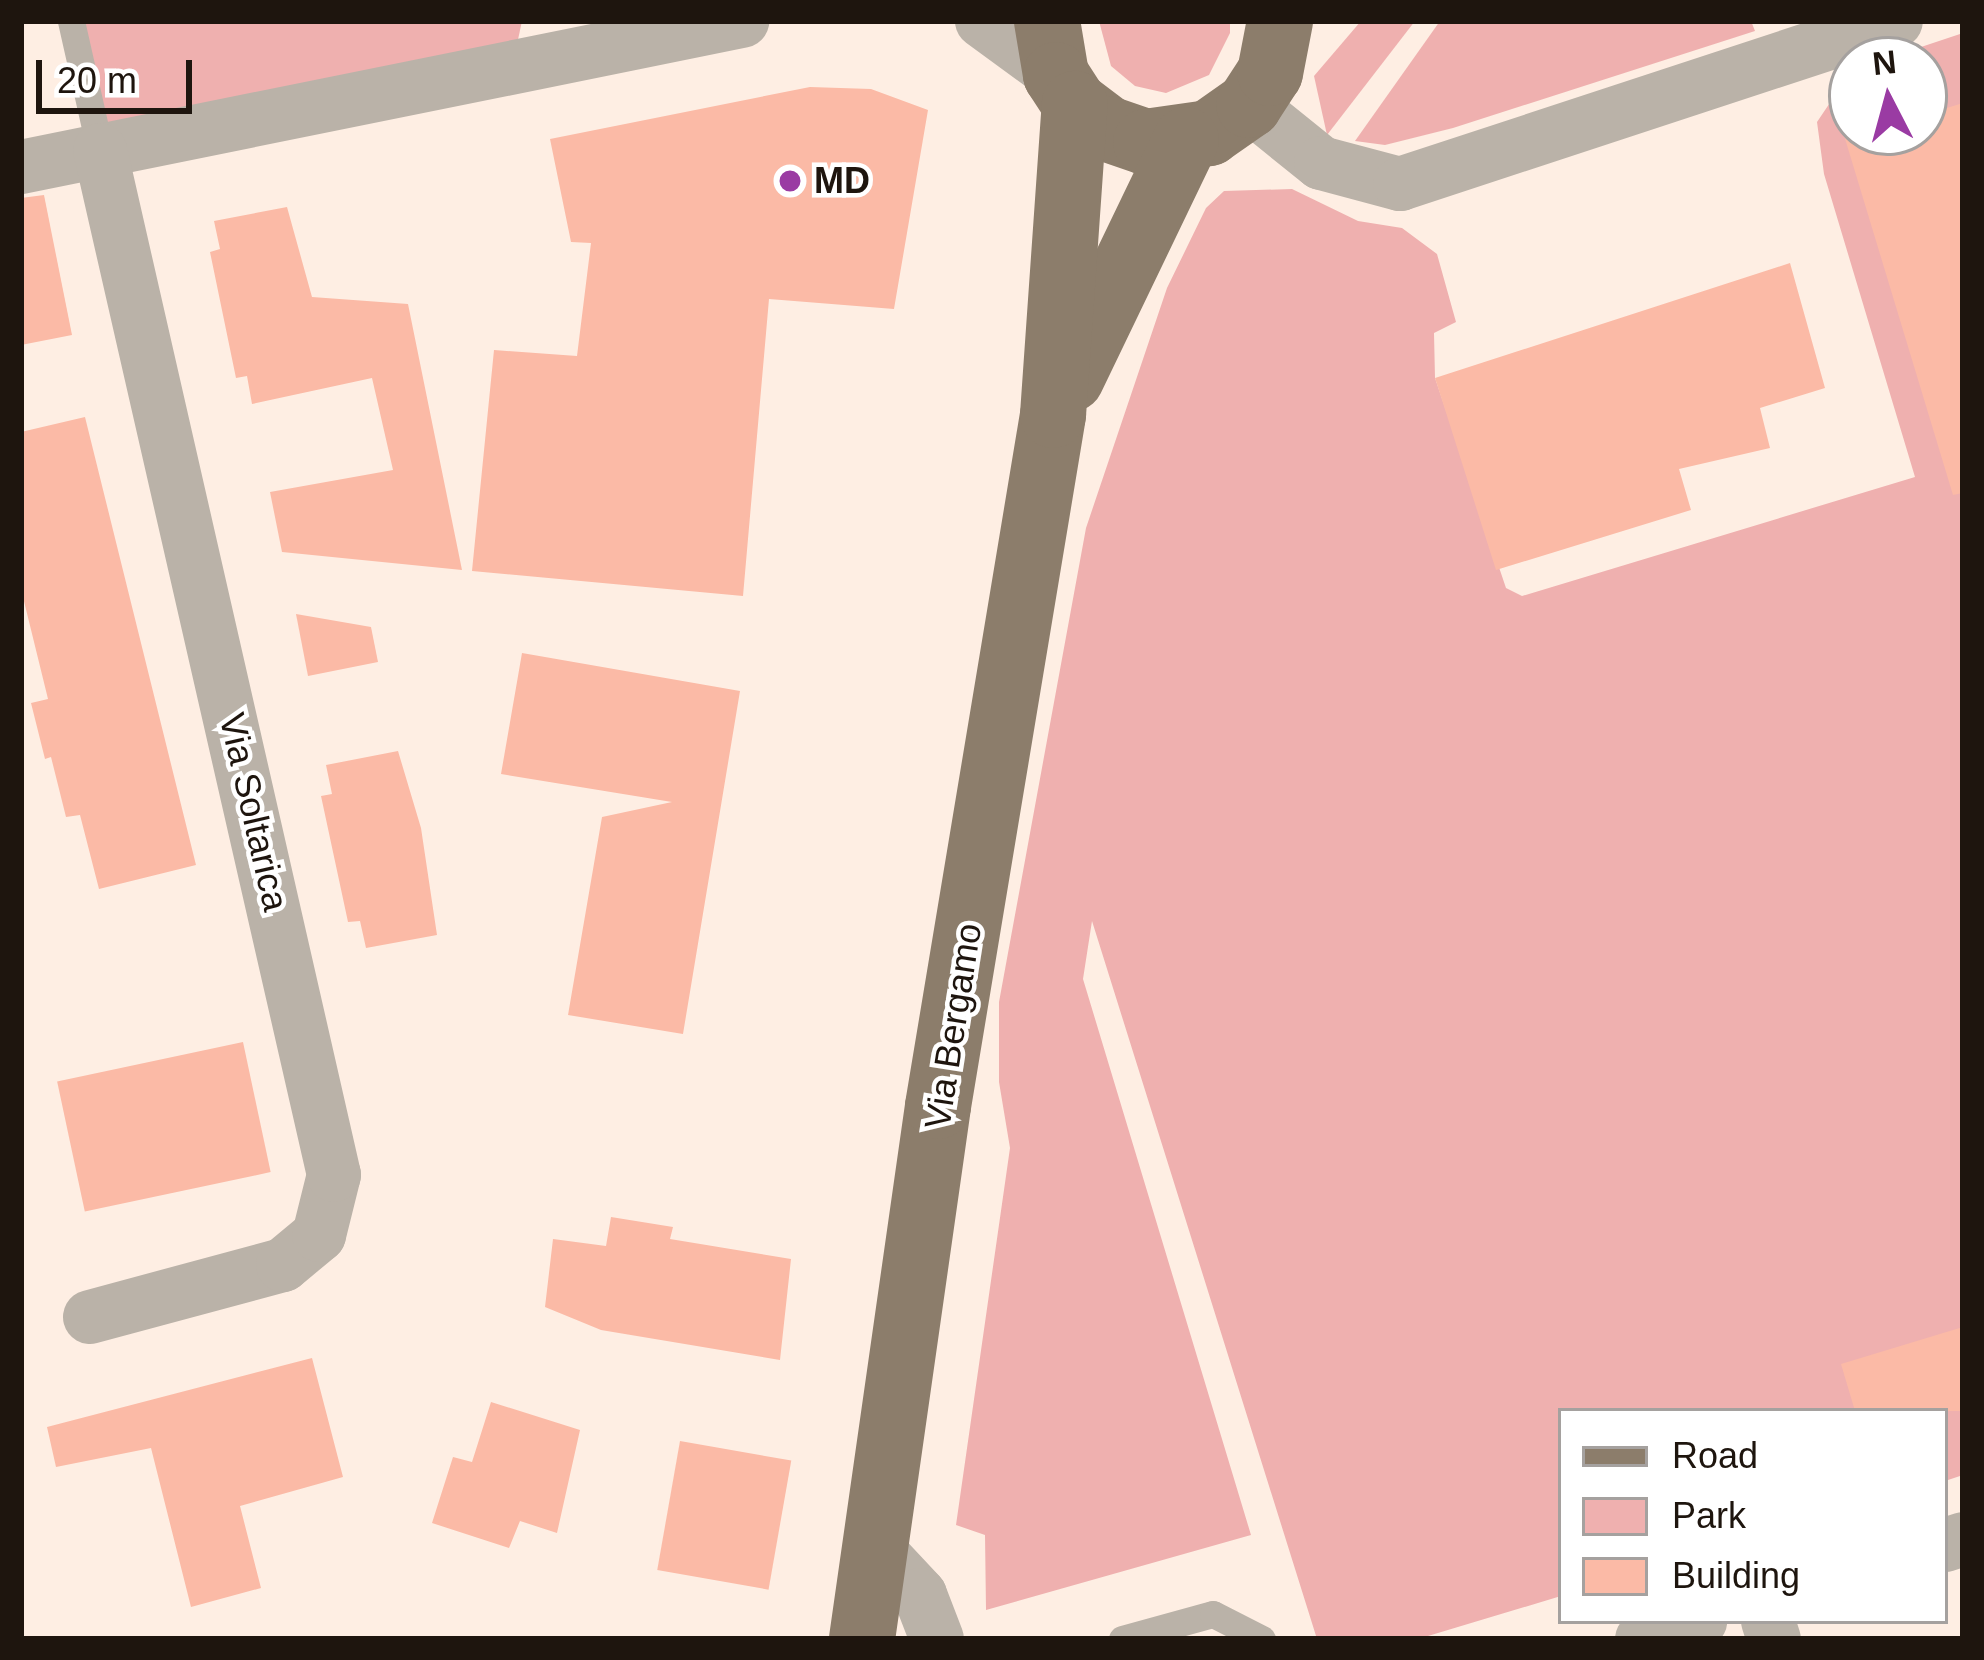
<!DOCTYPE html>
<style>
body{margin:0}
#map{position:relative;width:1984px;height:1660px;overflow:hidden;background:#feeee3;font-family:Arial,sans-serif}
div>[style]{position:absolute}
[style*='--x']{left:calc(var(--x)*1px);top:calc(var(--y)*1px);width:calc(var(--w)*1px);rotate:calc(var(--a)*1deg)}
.green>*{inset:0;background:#efb0af}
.building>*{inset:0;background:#fbbaa6;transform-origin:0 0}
.lane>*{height:27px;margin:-13.5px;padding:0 13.5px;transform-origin:13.5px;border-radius:13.5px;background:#bab2a8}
.street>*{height:54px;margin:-27px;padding:0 27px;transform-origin:27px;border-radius:27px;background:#bab2a8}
.primary>*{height:66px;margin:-33px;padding:0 33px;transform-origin:33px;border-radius:33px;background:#8c7d6b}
.dots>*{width:33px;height:33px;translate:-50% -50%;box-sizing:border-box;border:6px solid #fff;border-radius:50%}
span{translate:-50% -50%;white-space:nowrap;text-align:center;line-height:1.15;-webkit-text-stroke:9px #fff;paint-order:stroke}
.poi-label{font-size:36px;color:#1e150e;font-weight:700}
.left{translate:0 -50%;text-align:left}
.street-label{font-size:36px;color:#1e150e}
.frame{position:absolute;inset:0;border:24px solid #1e150e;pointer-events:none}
.legend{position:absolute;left:1558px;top:1408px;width:390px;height:216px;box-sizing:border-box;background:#fff;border:3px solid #a5a19f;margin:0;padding:15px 21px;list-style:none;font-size:36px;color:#1e150e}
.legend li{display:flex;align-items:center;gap:24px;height:60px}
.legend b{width:60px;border:3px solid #a5a19f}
.north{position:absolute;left:1828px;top:36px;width:120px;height:120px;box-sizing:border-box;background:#fff;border:3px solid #a5a19f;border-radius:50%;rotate:354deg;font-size:33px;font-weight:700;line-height:48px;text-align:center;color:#1e150e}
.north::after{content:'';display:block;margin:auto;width:42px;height:54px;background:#9a3ba3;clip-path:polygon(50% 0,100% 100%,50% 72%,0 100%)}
.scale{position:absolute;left:36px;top:60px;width:156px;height:54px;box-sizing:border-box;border:6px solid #1e150e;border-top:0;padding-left:15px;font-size:36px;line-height:42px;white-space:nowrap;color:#1e150e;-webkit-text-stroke:9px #fff;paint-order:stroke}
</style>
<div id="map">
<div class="green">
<i style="clip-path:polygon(71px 21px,522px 21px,511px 72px,100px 150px)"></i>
<i style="clip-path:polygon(1099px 21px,1230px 21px,1230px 33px,1209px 75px,1166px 93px,1135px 86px,1111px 66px)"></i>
<i style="clip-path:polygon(1361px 21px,1415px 21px,1327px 135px,1314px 76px)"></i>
<i style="clip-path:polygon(1440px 21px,1751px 21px,1755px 31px,1453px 128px,1385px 145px,1355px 141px)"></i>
<i style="clip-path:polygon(1963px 33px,1963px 1475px,1945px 1481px,1945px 1411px,1561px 1411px,1561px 1596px,1418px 1639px,1317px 1639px,1092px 921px,1083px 979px,1251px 1535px,986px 1610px,985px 1535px,956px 1525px,1010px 1148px,999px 1082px,999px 1002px,1086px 528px,1167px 288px,1206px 208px,1224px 191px,1292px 189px,1358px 221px,1402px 228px,1437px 254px,1456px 322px,1434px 333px,1435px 378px,1506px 588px,1522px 596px,1915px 477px,1824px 174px,1817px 122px,1852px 70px,1852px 132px,1924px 132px,1924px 60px,1882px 60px)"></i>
</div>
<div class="building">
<i style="clip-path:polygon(810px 87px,871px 89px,928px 110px,894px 309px,769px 299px,743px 596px,472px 571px,494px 350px,577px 356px,591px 243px,571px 242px,550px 139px)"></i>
<i style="clip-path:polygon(1963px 103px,1963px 493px,1953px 495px,1843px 132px,1924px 132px,1924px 115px)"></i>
<i style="clip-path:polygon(44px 195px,72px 335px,21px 345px,21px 198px)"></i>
<i style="clip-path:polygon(287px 207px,312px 297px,408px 304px,462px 570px,282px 552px,270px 492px,393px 470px,372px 378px,252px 404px,247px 376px,236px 378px,210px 252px,220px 249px,214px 221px)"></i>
<i style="clip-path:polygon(1790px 263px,1825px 388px,1760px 408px,1770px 448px,1679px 469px,1691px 510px,1496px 570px,1435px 378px)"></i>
<i style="clip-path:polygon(85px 417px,196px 865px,99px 889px,80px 815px,66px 817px,51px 757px,45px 759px,31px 703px,48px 699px,21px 589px,21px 432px)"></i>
<i style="clip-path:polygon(296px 614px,371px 627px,378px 662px,308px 676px)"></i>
<i style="clip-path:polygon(522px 653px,740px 691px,683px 1034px,568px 1015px,602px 817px,672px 802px,501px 774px)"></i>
<i style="clip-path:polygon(398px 751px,421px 828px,437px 935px,366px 948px,360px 921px,348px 922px,321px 796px,332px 794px,326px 765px)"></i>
<i style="left:243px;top:1042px;width:133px;height:190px;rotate:78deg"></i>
<i style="clip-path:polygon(611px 1217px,673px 1227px,670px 1239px,791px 1259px,780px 1360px,601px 1330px,545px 1307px,553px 1239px,606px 1246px)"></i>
<i style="clip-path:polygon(1963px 1327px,1963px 1411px,1855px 1411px,1841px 1364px)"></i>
<i style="clip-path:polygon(312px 1358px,343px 1477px,240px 1506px,261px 1588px,191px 1607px,151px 1448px,56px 1467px,47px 1427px)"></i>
<i style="clip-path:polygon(491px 1402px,580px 1430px,557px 1533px,520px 1521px,509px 1548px,432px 1523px,453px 1457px,472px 1462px)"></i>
<i style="left:680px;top:1441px;width:113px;height:131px;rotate:10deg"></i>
</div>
<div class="lane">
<i style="--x:71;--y:21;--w:132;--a:77.3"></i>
<i style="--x:1122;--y:1639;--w:94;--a:-15.4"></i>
<i style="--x:1213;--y:1614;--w:55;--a:27"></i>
</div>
<div class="street">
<i style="--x:982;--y:21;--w:92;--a:36.1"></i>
<i style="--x:1249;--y:105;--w:92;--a:38.9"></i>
<i style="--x:1321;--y:163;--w:82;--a:14.9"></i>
<i style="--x:1400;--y:184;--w:522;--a:-18.19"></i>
<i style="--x:21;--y:167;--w:736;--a:-11.45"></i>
<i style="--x:90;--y:1317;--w:200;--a:-15.1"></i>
<i style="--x:283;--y:1265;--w:47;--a:-39.8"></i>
<i style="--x:319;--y:1235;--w:62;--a:-76"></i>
<i style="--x:334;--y:1175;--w:1051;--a:-102.86"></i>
<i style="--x:1945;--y:1545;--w:19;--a:-18"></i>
<i style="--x:877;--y:1549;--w:63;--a:46.9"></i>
<i style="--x:920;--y:1595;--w:47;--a:68.9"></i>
<i style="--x:1768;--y:1621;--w:19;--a:72"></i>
<i style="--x:1642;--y:1639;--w:61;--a:-17.2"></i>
</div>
<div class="primary">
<i style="--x:1047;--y:21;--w:55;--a:80.5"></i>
<i style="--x:1056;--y:75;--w:35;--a:57"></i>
<i style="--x:1075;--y:104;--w:41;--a:37.1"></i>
<i style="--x:1108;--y:129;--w:40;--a:18.9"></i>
<i style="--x:1146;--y:142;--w:64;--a:-8.1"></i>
<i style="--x:1209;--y:133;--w:49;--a:-35"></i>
<i style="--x:1249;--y:105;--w:38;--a:-57"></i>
<i style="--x:1270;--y:73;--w:53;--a:-79.1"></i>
<i style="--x:1071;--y:379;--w:265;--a:-64.3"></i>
<i style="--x:862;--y:1639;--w:538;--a:-81.88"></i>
<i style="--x:938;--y:1106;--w:701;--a:-80.55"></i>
<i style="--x:1053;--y:415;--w:312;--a:-86"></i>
</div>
<div class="dots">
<i style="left:790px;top:181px;background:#9a3ba3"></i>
</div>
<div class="poi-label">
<span class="left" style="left:814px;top:181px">MD</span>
</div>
<div class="street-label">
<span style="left:254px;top:812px;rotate:77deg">Via Soltarica</span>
<span style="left:953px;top:1026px;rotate:-81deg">Via Bergamo</span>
</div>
<div class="frame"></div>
<ul class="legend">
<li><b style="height:15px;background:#8c7d6b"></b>Road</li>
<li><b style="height:33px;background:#efb0af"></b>Park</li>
<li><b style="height:33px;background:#fbbaa6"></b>Building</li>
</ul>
<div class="north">N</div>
<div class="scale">20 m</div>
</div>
